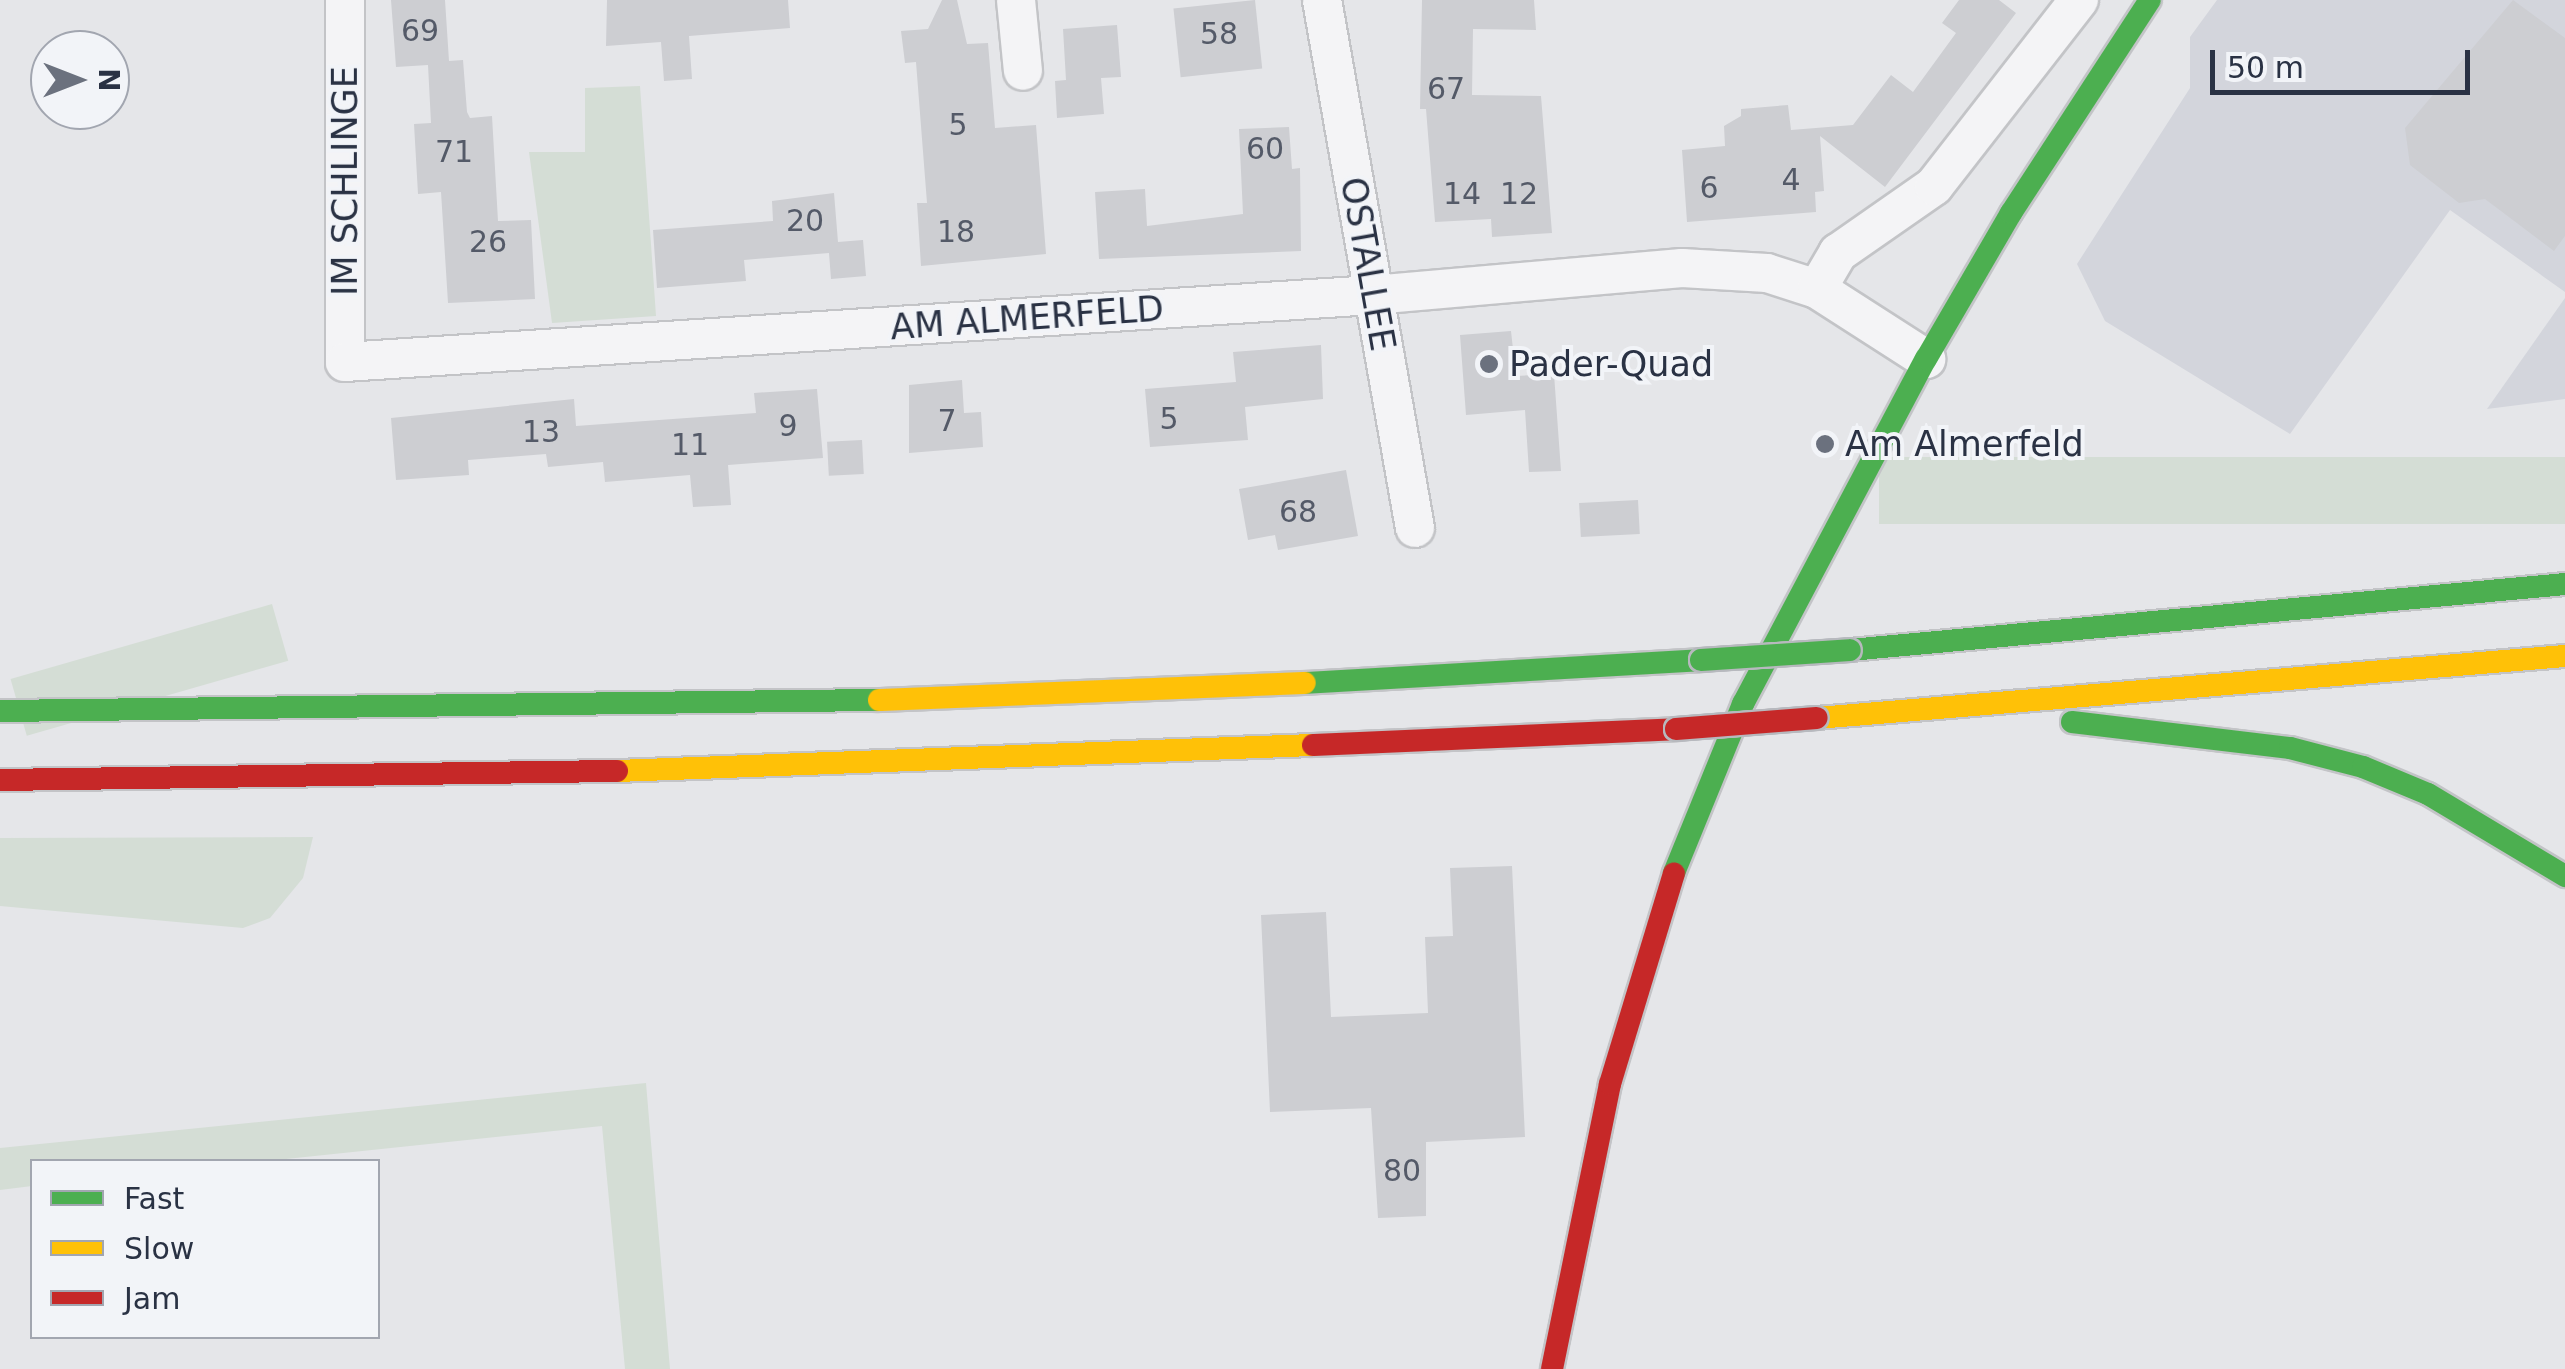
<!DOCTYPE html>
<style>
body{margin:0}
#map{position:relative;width:2565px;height:1369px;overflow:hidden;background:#e5e6e9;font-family:"DejaVu Sans",sans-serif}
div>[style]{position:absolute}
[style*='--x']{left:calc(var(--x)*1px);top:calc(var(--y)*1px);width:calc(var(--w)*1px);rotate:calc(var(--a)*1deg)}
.built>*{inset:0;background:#d3d5dc}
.green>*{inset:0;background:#d4ddd5;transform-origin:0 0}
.building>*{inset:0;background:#cdced2;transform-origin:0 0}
.roads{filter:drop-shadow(2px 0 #c3c4c7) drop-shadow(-2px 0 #c3c4c7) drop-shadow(0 2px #c3c4c7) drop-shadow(0 -2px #c3c4c7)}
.street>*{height:38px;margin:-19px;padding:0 19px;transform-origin:19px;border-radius:19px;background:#f4f4f6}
.fast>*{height:22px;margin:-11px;padding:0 11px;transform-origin:11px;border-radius:11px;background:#4caf50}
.slow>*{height:22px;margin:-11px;padding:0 11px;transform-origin:11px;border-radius:11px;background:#ffc107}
.jam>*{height:22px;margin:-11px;padding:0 11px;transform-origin:11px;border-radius:11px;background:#c62828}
.bridges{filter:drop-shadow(2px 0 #b7b9be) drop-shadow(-2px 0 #b7b9be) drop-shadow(0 2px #b7b9be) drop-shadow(0 -2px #b7b9be)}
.fast-bridge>*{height:22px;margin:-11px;padding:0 11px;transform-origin:11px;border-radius:11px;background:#4caf50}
.jam-bridge>*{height:22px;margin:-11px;padding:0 11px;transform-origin:11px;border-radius:11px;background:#c62828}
.dots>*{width:28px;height:28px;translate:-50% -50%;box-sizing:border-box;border:5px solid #f2f4f8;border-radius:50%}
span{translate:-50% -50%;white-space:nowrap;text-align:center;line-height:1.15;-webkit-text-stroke:8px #f2f4f8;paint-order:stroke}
.number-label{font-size:30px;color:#545a68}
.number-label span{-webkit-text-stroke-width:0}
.street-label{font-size:35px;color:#2a3244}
.poi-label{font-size:35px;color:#2a3244}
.left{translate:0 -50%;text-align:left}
.legend{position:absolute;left:30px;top:1159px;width:350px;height:180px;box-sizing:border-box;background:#f2f4f8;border:2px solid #a2a6b0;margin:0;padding:12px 18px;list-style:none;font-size:30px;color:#2a3244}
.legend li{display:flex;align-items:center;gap:20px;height:50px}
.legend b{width:50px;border:2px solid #a2a6b0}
.north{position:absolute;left:30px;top:30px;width:100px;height:100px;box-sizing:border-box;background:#f2f4f8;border:2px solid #a2a6b0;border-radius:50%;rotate:90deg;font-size:28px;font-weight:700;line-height:40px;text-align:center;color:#2a3244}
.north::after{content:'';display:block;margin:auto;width:35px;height:45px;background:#6b717e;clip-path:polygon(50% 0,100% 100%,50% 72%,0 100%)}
.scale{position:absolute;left:2210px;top:50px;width:260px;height:45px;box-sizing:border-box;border:5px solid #2a3244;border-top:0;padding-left:12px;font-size:30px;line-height:35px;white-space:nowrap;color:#2a3244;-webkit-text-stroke:8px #f2f4f8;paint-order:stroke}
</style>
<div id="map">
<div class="built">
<i style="clip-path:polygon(2217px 0,2565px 0,2565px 292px,2450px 210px,2290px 434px,2105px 321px,2077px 264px,2190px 88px,2190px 37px)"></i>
<i style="clip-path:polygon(2565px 298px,2565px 399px,2487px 409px)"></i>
</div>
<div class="green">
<i style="clip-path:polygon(640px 86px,656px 316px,552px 323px,529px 152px,585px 152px,585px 88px)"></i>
<i style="left:2565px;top:457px;width:67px;height:686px;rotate:90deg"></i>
<i style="left:272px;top:604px;width:59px;height:272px;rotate:74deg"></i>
<i style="clip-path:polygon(313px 837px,303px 878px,270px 918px,243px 928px,0 906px,0 838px)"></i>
<i style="clip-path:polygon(646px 1083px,670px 1369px,625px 1369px,602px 1126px,267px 1161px,32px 1162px,32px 1186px,0 1190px,0 1148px)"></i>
</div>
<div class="building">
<i style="clip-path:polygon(391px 0,445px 0,449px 61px,463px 60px,467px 112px,470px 118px,492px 116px,498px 221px,531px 220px,535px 299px,448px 303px,441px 192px,418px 194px,414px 124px,431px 123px,428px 65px,396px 67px)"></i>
<i style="clip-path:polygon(607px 0,788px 0,790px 28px,689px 36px,692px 79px,664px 81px,661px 42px,606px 46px)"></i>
<i style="clip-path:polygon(942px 0,957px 0,967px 44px,988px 43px,995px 128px,1036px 125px,1046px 254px,921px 266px,917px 203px,927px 203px,916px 62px,905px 63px,901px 31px,928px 29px)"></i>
<i style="left:1255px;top:0;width:69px;height:82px;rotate:84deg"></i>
<i style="clip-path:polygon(1422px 0,1534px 0,1536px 30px,1473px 29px,1472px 95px,1541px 96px,1552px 233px,1492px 237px,1491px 219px,1435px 222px,1426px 109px,1420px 109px)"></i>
<i style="clip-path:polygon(1959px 0,1999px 0,2016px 13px,1885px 187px,1820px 136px,1824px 191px,1815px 192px,1816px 212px,1687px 222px,1682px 150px,1725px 146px,1724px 126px,1741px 116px,1741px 109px,1788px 105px,1791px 130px,1853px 125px,1891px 75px,1913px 92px,1956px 33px,1942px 23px)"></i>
<i style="clip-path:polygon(2513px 0,2565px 38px,2565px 236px,2554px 251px,2485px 199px,2459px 203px,2410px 165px,2405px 128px)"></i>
<i style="clip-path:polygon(1117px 25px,1121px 77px,1101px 78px,1104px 114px,1057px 118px,1055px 81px,1066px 80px,1063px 29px)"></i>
<i style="clip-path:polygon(1289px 127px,1292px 169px,1300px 168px,1301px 251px,1099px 259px,1095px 192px,1145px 189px,1147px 226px,1243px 214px,1239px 129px)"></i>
<i style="clip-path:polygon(834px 193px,838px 242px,863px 240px,866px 276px,831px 279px,829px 253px,744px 260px,746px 281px,657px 288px,653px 230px,773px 221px,772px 201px)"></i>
<i style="clip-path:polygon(1511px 331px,1516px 376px,1554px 374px,1561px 471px,1529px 472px,1525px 410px,1466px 415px,1460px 335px)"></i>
<i style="clip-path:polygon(1321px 345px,1323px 399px,1245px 407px,1248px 440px,1150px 447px,1145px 389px,1236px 382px,1233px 352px)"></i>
<i style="clip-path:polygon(962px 380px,964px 413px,981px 412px,983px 447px,909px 453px,909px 385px)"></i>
<i style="clip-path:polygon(817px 389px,823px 458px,728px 465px,731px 505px,693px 507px,690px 475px,605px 482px,603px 462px,548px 467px,546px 454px,468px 460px,469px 475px,396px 480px,391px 418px,574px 399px,576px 426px,756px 413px,754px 393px)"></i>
<i style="left:862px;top:440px;width:34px;height:35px;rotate:87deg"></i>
<i style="clip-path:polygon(1346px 470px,1358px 536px,1278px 550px,1275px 535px,1248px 540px,1239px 489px)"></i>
<i style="left:1638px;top:500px;width:34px;height:59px;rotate:87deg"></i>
<i style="clip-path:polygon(1512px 866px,1525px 1137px,1426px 1142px,1426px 1216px,1378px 1218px,1371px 1108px,1270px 1112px,1261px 915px,1326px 912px,1331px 1017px,1428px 1013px,1425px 937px,1453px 936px,1450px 868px)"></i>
</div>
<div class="roads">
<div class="street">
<i style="--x:345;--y:0;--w:362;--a:90"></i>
<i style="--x:345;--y:362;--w:1030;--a:-3.73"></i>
<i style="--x:1373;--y:295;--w:310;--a:-5"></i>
<i style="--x:1682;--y:268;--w:85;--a:3.4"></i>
<i style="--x:1767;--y:273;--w:52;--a:17.7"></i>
<i style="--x:1817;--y:289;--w:130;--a:32.7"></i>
<i style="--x:1016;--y:0;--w:71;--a:84.4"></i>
<i style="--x:1322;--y:0;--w:536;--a:80.01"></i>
<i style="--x:1817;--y:289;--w:42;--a:-59.7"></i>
<i style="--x:1838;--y:253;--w:117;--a:-34.9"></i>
<i style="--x:1934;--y:186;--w:236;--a:-52.1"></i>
</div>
<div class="fast">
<i style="--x:1850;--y:650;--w:718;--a:-5.27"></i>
<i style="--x:1305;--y:683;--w:397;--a:-3.3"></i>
<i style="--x:0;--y:711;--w:879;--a:-0.72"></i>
<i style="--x:2072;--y:722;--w:220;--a:6.8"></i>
<i style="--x:2290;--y:748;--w:75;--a:14.6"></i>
<i style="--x:2363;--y:767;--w:70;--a:22.6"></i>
<i style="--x:2428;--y:794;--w:160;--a:30.9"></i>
<i style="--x:1674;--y:873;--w:183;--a:-67.8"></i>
<i style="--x:1743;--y:704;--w:391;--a:-62.1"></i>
<i style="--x:1926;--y:359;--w:169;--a:-59.8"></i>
<i style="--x:2011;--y:213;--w:254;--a:-56.9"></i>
</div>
<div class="slow">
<i style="--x:879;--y:700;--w:426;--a:-2.3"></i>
<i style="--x:1817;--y:718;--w:751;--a:-4.74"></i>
<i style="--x:617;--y:771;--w:696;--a:-2.14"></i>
</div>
<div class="jam">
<i style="--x:1313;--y:745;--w:363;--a:-2.5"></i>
<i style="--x:0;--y:780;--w:617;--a:-0.84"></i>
<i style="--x:1552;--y:1369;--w:291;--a:-78.5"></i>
<i style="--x:1610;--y:1084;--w:220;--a:-73.1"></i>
</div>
</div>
<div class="bridges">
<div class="fast-bridge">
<i style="--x:1701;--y:660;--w:149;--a:-3.8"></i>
</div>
<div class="jam-bridge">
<i style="--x:1676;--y:729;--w:141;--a:-4.5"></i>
</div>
</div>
<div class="dots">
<i style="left:1489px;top:364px;background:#6b717e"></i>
<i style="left:1825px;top:444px;background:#6b717e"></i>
</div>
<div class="number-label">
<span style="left:420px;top:31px">69</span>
<span style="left:1219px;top:34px">58</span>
<span style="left:1446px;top:89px">67</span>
<span style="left:958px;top:125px">5</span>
<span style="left:1265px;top:149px">60</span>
<span style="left:454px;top:152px">71</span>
<span style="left:1791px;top:180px">4</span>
<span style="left:1709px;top:188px">6</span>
<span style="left:1462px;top:194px">14</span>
<span style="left:1519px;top:194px">12</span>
<span style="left:805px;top:221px">20</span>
<span style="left:956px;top:232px">18</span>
<span style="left:488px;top:242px">26</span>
<span style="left:1169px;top:419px">5</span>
<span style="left:947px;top:421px">7</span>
<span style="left:788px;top:426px">9</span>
<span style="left:541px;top:432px">13</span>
<span style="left:690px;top:445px">11</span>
<span style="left:1298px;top:512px">68</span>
<span style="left:1402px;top:1171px">80</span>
</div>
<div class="street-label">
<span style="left:345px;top:181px;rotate:-90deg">IM SCHLINGE</span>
<span style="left:1368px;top:264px;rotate:80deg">OSTALLEE</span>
<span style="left:1027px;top:318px;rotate:-4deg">AM ALMERFELD</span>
</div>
<div class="poi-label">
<span class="left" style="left:1509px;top:364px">Pader-Quad</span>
<span class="left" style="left:1845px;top:444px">Am Almerfeld</span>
</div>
<ul class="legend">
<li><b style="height:12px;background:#4caf50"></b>Fast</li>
<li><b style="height:12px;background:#ffc107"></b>Slow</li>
<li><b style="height:12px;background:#c62828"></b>Jam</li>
</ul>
<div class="north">N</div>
<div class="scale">50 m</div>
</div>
